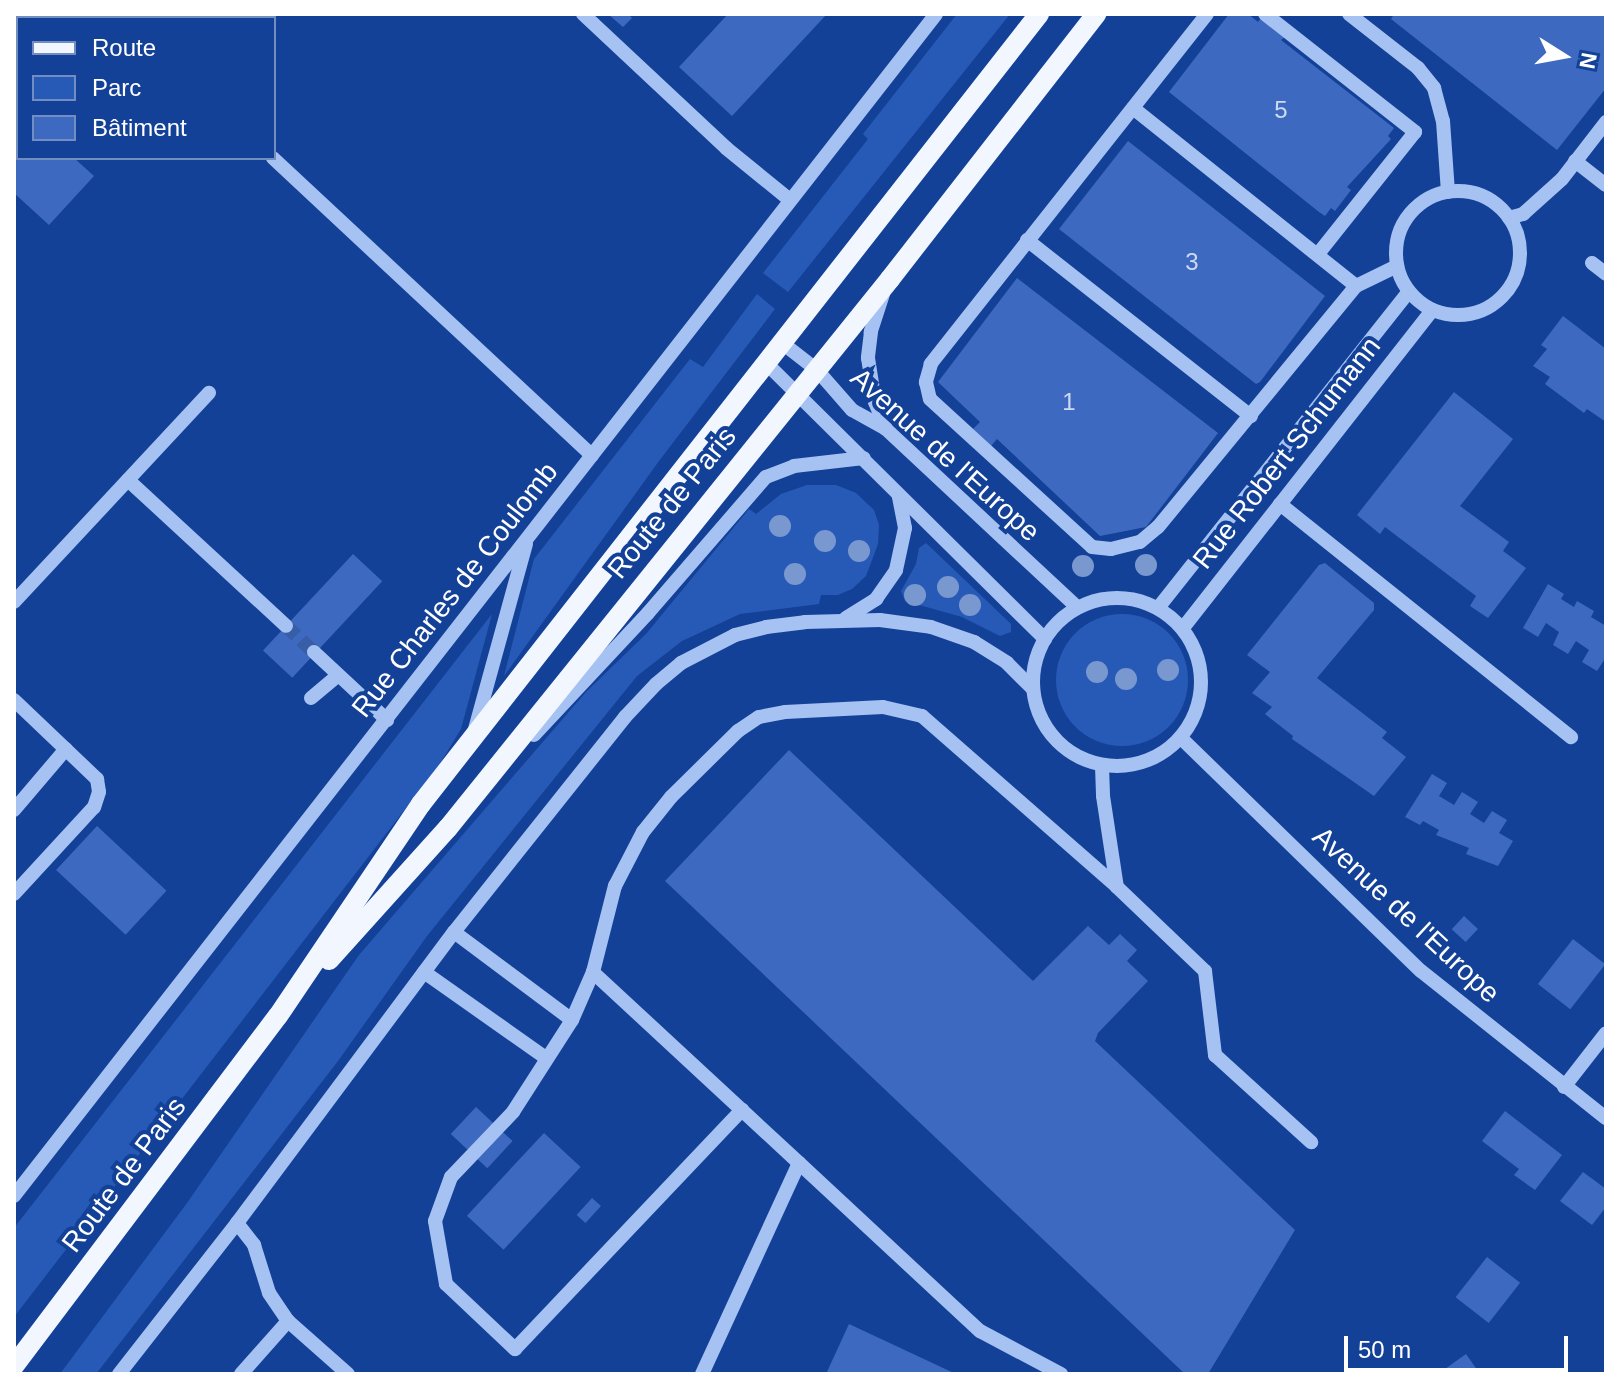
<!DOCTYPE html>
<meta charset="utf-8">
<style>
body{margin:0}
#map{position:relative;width:1620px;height:1388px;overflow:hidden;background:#144198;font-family:Arial,sans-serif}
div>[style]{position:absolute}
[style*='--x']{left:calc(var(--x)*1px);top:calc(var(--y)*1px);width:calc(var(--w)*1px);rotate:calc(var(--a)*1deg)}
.green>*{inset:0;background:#275ab6}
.round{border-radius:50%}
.building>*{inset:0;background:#3d6ac0;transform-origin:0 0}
.minor-tunnel>*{height:14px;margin-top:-7px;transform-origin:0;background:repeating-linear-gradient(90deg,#375ea7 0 14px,transparent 0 21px)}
.minor>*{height:14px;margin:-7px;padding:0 7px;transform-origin:7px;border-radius:7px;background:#a6c2f3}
.minor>.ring{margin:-7px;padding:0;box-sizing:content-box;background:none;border:14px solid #a6c2f3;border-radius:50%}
.major>*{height:20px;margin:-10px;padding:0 10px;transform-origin:10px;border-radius:10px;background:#f2f6ff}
.trees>*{width:22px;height:22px;margin:-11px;border-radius:50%;background:#7a98d0}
span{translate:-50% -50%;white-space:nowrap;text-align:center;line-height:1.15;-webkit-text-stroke:8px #144198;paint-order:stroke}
.number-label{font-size:24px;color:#cedaef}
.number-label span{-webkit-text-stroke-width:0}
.street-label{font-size:28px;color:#fff}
.frame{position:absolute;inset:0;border:16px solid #fff;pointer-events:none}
.legend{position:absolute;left:16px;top:16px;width:260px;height:144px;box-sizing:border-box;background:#144198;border:2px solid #728dc1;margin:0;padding:10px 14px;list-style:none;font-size:24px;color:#fff}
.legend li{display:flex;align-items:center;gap:16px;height:40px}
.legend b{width:40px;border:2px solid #728dc1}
.north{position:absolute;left:1524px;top:16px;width:80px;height:80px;-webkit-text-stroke:6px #144198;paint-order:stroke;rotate:101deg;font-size:22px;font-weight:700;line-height:32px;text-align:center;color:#fff}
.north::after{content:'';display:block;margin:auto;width:28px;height:36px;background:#fff;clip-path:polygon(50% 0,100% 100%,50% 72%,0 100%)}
.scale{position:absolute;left:1344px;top:1336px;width:224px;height:36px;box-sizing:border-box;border:4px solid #fff;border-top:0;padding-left:10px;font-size:24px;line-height:28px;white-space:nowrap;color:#fff;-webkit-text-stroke:6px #144198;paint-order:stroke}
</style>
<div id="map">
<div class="green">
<i style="clip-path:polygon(957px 14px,1010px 14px,788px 292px,763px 273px,868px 139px,863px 134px)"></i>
<i style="clip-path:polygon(757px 294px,775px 309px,659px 461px,504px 676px,534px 559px,690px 359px,703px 367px)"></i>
<i style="clip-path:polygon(807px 485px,836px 485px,856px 493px,874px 510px,879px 525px,878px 544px,866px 576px,852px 589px,838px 595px,821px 595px,819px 604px,740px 614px,682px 641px,637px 676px,427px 936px,338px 1061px,96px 1374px,60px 1374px,187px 1203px,359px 955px,586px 692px,646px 634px,749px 509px,756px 514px,781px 494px)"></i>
<i style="clip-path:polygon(926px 543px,1011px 624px,1011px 632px,1000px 636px,962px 617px,905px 601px,901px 591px,916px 564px,919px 548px)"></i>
<i style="clip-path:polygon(492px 614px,461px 729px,439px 765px,14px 1317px,14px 1228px)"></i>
<i class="round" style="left:1056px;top:614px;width:132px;height:132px"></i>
</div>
<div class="building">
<i style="clip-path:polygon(608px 14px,628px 14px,632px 18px,623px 27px)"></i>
<i style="clip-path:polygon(728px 14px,827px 14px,732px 116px,679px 67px)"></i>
<i style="clip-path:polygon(1229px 14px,1248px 14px,1258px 22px,1261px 18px,1285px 37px,1281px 40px,1394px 128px,1388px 136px,1391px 139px,1347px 187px,1351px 190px,1335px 211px,1331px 208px,1325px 216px,1319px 212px,1169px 92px)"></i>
<i style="clip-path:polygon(1394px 14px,1606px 14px,1606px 88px,1557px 150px,1391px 19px)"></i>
<i style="clip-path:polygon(14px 102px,18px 106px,18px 158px,74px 158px,94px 176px,49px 225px,14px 193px)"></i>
<i style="clip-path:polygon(1128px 141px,1325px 296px,1260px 382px,1256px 384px,1059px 229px)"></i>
<i style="clip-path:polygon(1017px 278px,1218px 433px,1146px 527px,1100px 536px,997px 439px,991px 446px,973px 429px,980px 422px,938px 382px)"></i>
<i style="clip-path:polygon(1563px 316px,1606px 349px,1606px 422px,1587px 409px,1584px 413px,1545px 384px,1550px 377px,1533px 366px,1547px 349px,1541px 345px)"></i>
<i style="clip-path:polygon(1454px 392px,1513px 439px,1460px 506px,1509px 542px,1503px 551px,1526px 568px,1488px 618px,1470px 606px,1476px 596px,1385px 527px,1380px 534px,1357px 515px)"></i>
<i style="left:353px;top:554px;width:40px;height:132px;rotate:43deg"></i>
<i style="clip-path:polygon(1325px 563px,1374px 603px,1374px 610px,1317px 678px,1387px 732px,1382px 738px,1406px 757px,1374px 796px,1292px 739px,1293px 736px,1265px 714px,1272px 707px,1252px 693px,1270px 672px,1247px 655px,1319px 565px)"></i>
<i style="clip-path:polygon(1548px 584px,1564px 594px,1561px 599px,1574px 607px,1577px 601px,1594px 611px,1591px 617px,1606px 626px,1606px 657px,1597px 671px,1582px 662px,1589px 650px,1576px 641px,1568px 654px,1553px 645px,1559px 632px,1546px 623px,1538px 637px,1523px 628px)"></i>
<i style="clip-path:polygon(789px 750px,1033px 981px,1088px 926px,1109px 945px,1120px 934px,1137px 950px,1127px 961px,1148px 981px,1098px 1033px,1095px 1041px,1295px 1230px,1208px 1374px,1185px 1374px,665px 881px)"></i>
<i style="clip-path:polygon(1432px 774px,1447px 783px,1439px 796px,1454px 805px,1462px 792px,1478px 802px,1470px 814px,1484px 823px,1492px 811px,1507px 820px,1499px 833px,1513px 841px,1498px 866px,1466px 854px,1469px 848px,1436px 835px,1439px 830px,1423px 821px,1420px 825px,1405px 817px)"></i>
<i style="left:97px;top:826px;width:95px;height:60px;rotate:43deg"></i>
<i style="left:1464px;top:916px;width:19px;height:18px;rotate:43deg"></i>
<i style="left:1573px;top:939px;width:41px;height:57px;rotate:38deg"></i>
<i style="left:476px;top:1107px;width:50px;height:37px;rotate:43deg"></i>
<i style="clip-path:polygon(1505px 1111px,1562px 1155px,1535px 1190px,1514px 1175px,1519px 1169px,1482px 1141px)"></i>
<i style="left:544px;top:1133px;width:50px;height:113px;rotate:43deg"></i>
<i style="clip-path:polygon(1583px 1172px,1606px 1189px,1606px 1207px,1592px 1225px,1560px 1201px)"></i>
<i style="left:592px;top:1198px;width:12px;height:23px;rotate:42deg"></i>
<i style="left:1487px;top:1257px;width:42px;height:51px;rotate:38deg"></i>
<i style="clip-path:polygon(849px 1324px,956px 1374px,826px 1374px)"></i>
<i style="clip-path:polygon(1466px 1354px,1480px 1374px,1438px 1374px)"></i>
</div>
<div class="minor-tunnel">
<i style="--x:286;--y:626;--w:38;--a:43"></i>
</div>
<div class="minor">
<i style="--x:118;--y:14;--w:6;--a:45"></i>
<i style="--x:583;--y:14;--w:196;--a:43.1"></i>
<i style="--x:726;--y:148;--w:82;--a:39.1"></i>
<i style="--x:1207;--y:14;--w:446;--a:128.3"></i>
<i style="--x:931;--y:364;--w:19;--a:106"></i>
<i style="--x:926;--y:382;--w:17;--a:77"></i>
<i style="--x:930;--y:399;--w:219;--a:42.4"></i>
<i style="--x:1092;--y:547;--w:19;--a:6"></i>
<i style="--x:1111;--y:549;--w:30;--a:-14"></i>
<i style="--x:1140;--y:542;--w:23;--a:-40"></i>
<i style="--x:1158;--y:527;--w:312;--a:-50.6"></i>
<i style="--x:1356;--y:286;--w:46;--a:-26"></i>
<i style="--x:1265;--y:14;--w:191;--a:38.2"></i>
<i style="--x:1415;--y:132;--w:156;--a:128.5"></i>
<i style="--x:1349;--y:14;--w:88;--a:38"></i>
<i style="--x:1418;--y:68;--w:26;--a:51"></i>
<i style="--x:1434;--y:88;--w:34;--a:75"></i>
<i style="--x:1443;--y:121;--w:71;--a:86"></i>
<i style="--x:1133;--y:108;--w:285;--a:38.6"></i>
<i style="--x:273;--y:158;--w:436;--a:43"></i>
<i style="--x:1575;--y:161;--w:39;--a:38"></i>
<i class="ring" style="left:1396px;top:191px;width:110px;height:110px"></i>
<i style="--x:1509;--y:218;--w:15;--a:-16"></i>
<i style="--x:1523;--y:214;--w:52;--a:-41.9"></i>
<i style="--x:1562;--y:179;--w:72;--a:-52.3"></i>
<i style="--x:1027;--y:240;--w:285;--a:38.2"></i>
<i style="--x:1592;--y:263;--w:18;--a:38"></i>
<i style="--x:883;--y:294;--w:40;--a:108"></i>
<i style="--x:871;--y:332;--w:26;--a:97"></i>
<i style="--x:868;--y:358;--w:45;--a:81"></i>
<i style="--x:875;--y:402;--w:29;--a:68"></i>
<i style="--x:781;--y:342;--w:46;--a:37.9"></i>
<i style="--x:817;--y:370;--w:53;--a:48.8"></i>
<i style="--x:852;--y:410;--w:39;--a:29"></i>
<i style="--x:886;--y:429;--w:262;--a:43"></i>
<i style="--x:765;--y:362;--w:394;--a:44.7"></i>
<i style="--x:128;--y:480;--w:215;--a:42.7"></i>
<i style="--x:1280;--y:504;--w:373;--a:38.7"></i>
<i class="ring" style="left:1033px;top:598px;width:154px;height:154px"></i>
<i style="--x:14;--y:602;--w:286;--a:-47"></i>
<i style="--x:1158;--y:608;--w:404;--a:-51.6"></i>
<i style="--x:846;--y:618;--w:36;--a:-32"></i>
<i style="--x:876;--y:599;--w:35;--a:-55"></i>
<i style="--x:896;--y:570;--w:43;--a:-77.9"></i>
<i style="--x:905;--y:528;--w:33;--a:-101"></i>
<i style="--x:1183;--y:628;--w:404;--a:-51.9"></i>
<i style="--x:314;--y:652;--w:100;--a:43"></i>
<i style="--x:311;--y:698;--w:34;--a:-40"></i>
<i style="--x:14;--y:700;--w:115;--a:43.6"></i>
<i style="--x:97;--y:779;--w:13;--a:81"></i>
<i style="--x:99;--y:792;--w:16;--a:108"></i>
<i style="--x:94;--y:807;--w:118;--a:132.6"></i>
<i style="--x:475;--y:729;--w:192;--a:-74.6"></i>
<i style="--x:534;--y:735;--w:167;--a:-46.9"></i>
<i style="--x:648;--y:613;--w:180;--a:-49.1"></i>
<i style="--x:766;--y:477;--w:30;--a:-21"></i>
<i style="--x:794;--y:466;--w:70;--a:-6.5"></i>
<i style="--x:1181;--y:738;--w:334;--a:44.2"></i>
<i style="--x:1421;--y:971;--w:236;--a:38.5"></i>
<i style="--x:1102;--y:766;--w:30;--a:88"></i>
<i style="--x:1103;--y:796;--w:92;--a:81.3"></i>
<i style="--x:1117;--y:887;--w:122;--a:43.7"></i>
<i style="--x:1205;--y:971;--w:85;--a:83.2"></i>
<i style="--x:1215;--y:1055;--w:130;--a:42.2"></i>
<i style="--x:14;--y:810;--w:80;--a:-49.6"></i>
<i style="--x:454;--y:932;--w:147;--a:36.7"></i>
<i style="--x:424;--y:972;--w:149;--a:35.2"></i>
<i style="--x:593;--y:972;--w:52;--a:113.6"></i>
<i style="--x:572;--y:1020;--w:109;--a:122.7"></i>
<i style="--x:513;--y:1112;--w:90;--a:133.6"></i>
<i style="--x:451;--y:1177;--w:47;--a:110"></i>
<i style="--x:435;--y:1221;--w:64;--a:80.1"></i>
<i style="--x:446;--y:1284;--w:95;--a:43.3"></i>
<i style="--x:515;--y:1349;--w:330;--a:-46.5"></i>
<i style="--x:1564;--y:1087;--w:68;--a:-52.1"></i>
<i style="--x:799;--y:1163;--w:247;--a:42.9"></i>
<i style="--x:980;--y:1331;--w:92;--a:28"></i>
<i style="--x:14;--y:1196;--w:1499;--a:-52.04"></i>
<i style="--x:237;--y:1223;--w:28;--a:52"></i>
<i style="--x:254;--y:1245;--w:50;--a:72.6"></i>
<i style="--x:269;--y:1293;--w:34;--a:56"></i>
<i style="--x:288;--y:1321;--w:80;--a:41.5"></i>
<i style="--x:119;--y:1374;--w:192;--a:-52"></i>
<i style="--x:237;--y:1223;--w:363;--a:-53.3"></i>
<i style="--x:454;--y:932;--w:275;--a:-51.5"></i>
<i style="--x:625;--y:717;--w:45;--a:-46.8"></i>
<i style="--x:656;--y:684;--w:33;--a:-40"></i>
<i style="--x:681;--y:663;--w:61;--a:-27.4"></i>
<i style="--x:735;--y:635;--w:32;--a:-14"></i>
<i style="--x:766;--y:627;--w:39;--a:-7"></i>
<i style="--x:805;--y:622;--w:75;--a:-1.5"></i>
<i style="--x:880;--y:620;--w:51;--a:7.8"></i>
<i style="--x:931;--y:627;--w:46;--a:19.2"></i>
<i style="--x:974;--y:642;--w:39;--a:32"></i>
<i style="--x:1007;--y:663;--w:37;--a:45"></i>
<i style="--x:241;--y:1374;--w:71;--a:-48.4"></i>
<i style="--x:702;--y:1374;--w:232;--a:-65.3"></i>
<i style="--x:799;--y:1163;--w:281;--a:-137.2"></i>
<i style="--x:593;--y:972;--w:89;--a:-75.7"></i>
<i style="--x:615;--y:886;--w:61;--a:-62.6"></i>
<i style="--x:643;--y:832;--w:45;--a:-51.3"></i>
<i style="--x:671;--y:797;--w:94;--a:-44.6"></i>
<i style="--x:738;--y:731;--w:25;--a:-34"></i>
<i style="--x:759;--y:717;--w:26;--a:-11"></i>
<i style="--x:785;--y:712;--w:98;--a:-2.9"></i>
<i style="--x:883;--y:707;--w:40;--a:13"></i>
<i style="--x:922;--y:716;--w:259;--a:41.2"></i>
</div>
<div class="major">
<i style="--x:329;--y:960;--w:178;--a:-48"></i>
<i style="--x:448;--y:828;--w:705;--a:-51.16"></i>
<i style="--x:890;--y:279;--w:336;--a:-52.1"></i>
<i style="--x:14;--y:1366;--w:438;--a:-53"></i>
<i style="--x:278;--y:1016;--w:256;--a:-56"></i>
<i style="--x:421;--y:804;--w:1003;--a:-51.96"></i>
</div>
<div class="trees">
<i style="left:780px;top:526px"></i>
<i style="left:825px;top:541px"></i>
<i style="left:859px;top:551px"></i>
<i style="left:1146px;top:565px"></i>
<i style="left:1083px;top:566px"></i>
<i style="left:795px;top:574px"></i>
<i style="left:948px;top:587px"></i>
<i style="left:915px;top:595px"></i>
<i style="left:970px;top:605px"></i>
<i style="left:1168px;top:670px"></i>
<i style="left:1097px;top:672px"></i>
<i style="left:1126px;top:679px"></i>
</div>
<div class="number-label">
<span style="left:1281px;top:110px">5</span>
<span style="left:1192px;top:262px">3</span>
<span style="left:1069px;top:402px">1</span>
</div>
<div class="street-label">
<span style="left:1287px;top:453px;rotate:-52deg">Rue Robert Schumann</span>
<span style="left:945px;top:455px;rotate:42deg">Avenue de l'Europe</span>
<span style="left:672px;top:503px;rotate:-51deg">Route de Paris</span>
<span style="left:455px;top:590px;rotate:-52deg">Rue Charles de Coulomb</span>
<span style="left:1406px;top:915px;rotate:43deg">Avenue de l'Europe</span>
<span style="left:124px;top:1175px;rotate:-53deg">Route de Paris</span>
</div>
<div class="frame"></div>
<ul class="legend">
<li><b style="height:10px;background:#f2f6ff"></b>Route</li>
<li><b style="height:22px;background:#275ab6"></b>Parc</li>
<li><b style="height:22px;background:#3d6ac0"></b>Bâtiment</li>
</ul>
<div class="north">N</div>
<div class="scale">50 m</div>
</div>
